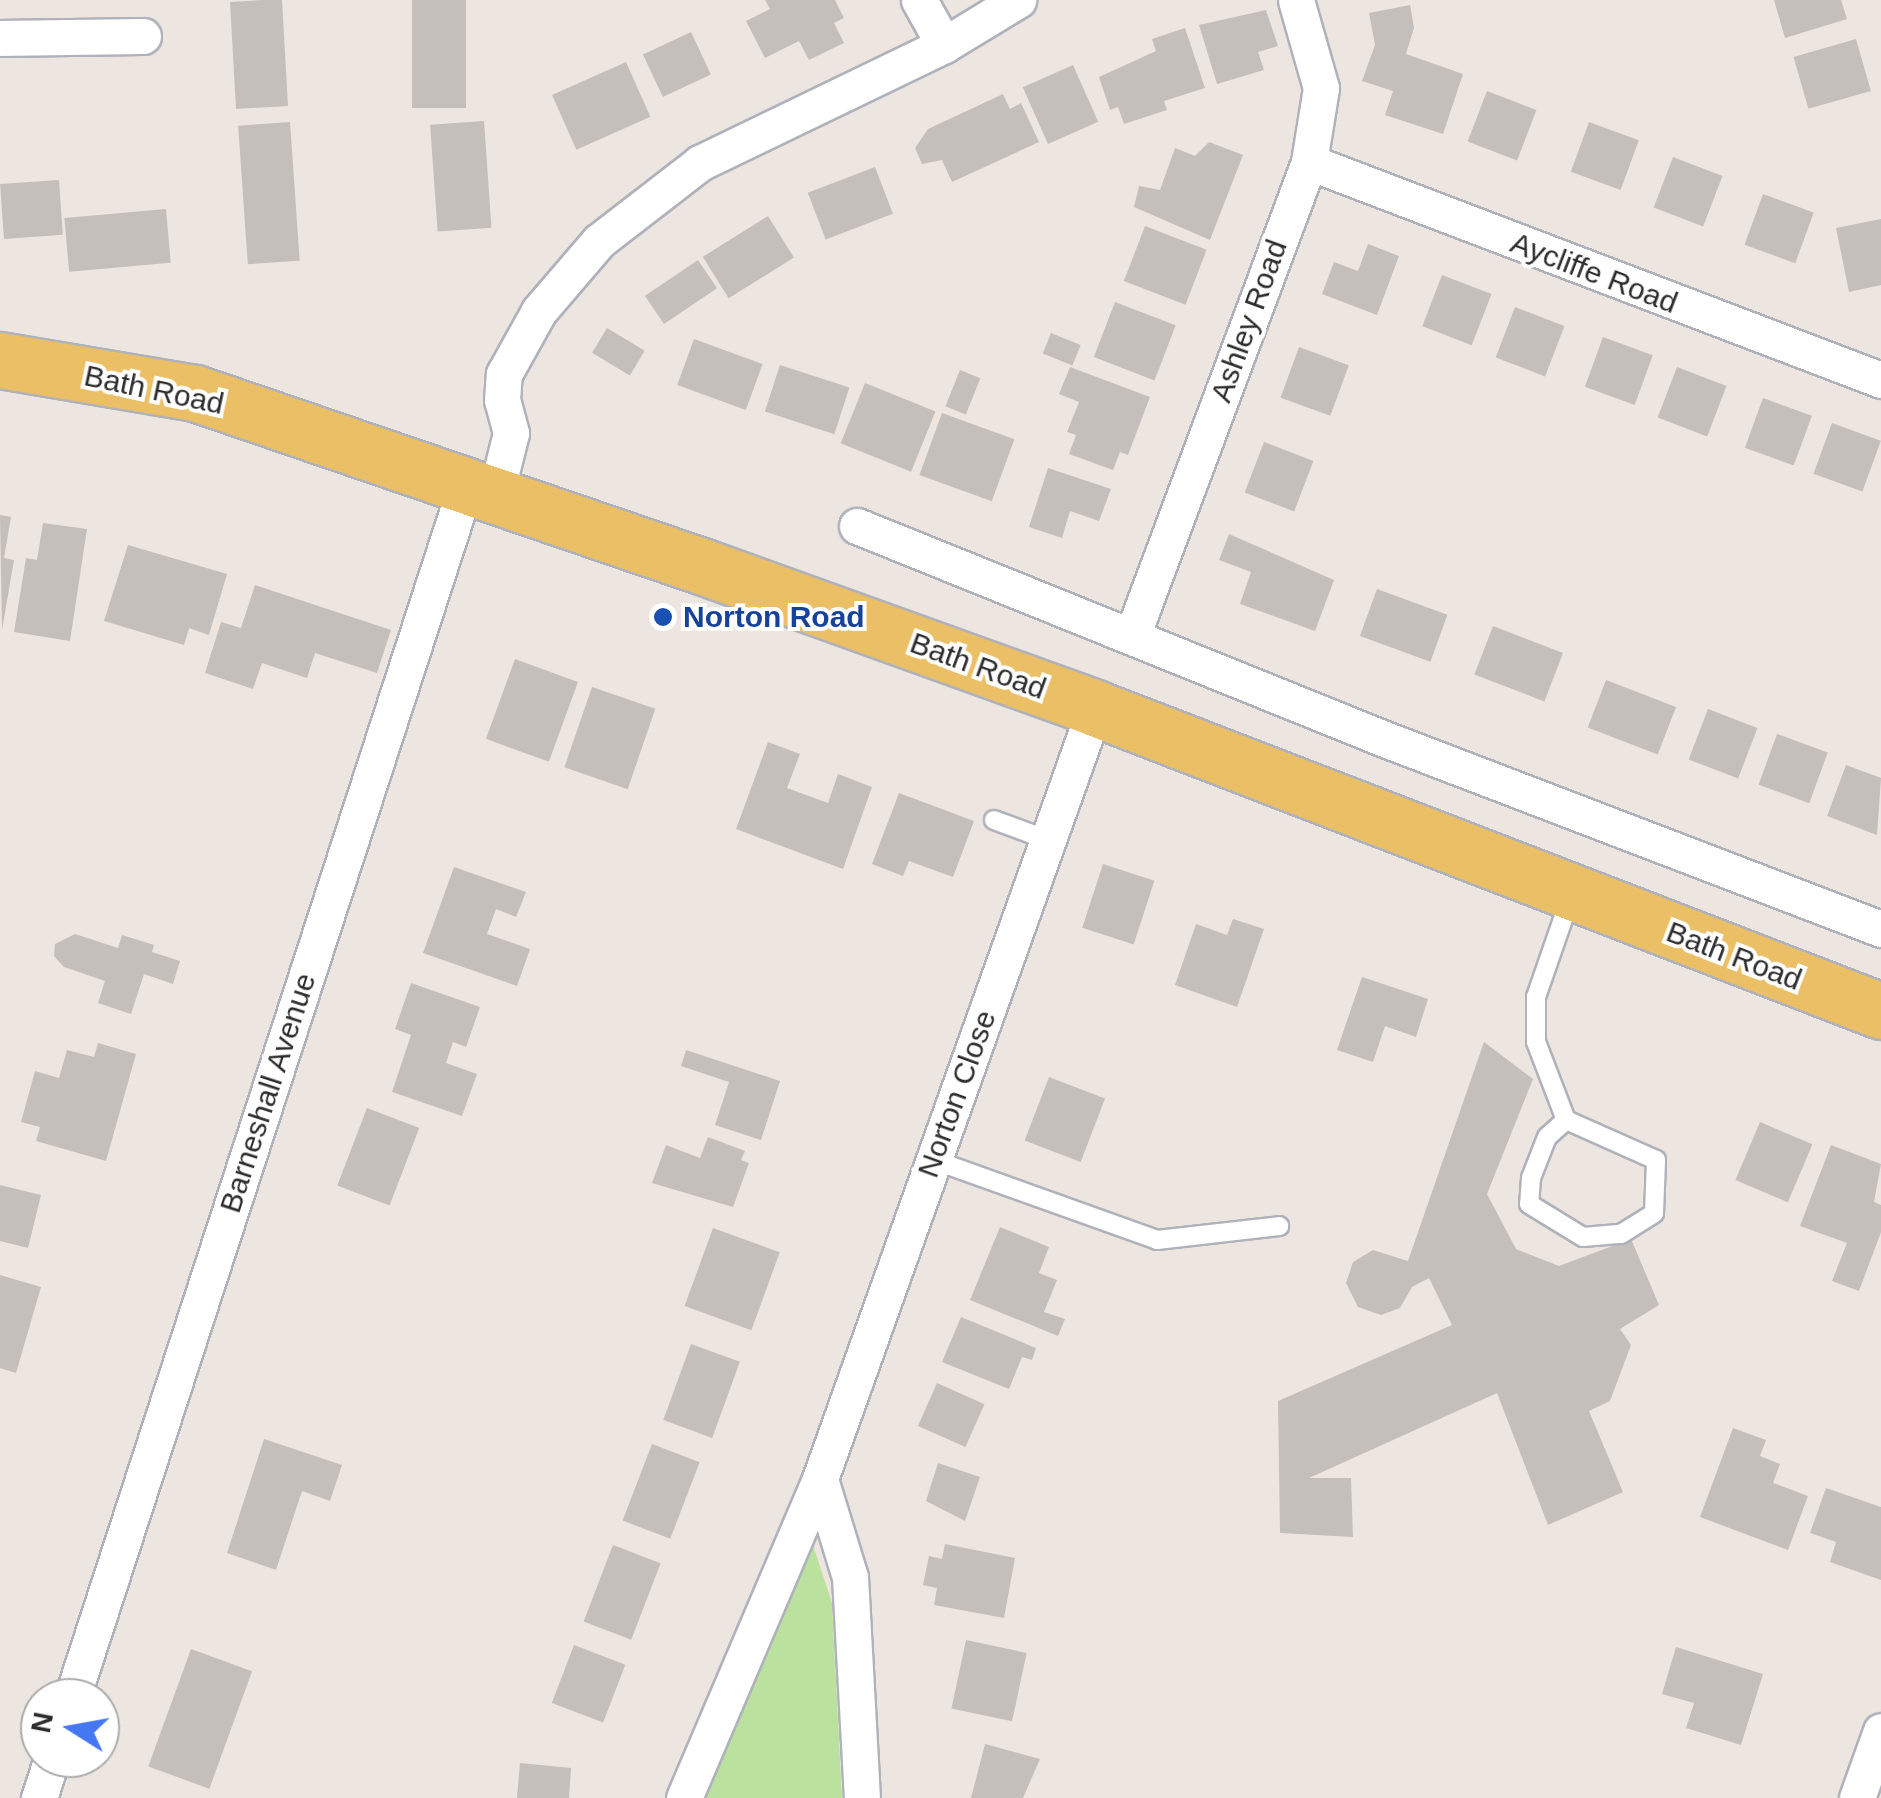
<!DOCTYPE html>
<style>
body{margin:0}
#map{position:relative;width:1881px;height:1798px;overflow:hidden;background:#ede5df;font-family:Helvetica,sans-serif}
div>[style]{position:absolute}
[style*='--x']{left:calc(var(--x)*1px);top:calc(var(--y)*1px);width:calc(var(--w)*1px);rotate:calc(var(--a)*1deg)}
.green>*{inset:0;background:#bbe19e}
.building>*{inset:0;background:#c5bfbb;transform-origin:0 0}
.roads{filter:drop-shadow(2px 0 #afb2bb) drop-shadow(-2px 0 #afb2bb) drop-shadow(0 2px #afb2bb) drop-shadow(0 -2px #afb2bb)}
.lane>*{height:18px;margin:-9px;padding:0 9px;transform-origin:9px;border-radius:9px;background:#fff}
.street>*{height:35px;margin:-17.5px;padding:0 17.5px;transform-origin:17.5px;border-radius:17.5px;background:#fff}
.primary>*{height:55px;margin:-27.5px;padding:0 27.5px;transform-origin:27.5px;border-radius:27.5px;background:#ebbf65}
.dots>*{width:28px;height:28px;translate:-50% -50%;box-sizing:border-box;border:5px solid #fff;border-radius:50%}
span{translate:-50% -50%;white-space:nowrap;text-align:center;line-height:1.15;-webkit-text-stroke:8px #fff;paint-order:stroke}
.street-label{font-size:30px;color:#2c2c2c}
.transit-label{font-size:30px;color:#164399;font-weight:700}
.left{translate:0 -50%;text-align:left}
.north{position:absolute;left:20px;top:1678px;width:100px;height:100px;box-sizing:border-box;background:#fff;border:2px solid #ababab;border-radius:50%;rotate:281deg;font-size:28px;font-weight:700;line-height:40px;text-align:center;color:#2c2c2c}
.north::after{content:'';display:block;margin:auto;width:35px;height:45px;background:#4677f2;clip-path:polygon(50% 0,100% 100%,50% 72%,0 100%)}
</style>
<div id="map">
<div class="green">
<i style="clip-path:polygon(811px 1539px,832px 1603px,842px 1798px,699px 1798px)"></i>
</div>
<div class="building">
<i style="clip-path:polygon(263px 0,282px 0,288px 106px,236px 109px,230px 2px)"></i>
<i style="left:412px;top:0;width:54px;height:108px"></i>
<i style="clip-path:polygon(765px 0,835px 0,844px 18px,834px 23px,844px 43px,809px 60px,799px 41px,765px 58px,746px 21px,770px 9px)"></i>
<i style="clip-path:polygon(1774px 0,1841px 0,1847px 19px,1785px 38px)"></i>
<i style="clip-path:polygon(1410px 5px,1414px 28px,1406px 54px,1463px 74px,1443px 134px,1385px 115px,1393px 91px,1362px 81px,1375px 45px,1369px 13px)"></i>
<i style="clip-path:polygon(1266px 10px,1278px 46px,1258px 52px,1264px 70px,1217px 84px,1199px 25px)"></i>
<i style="clip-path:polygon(1185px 28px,1205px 88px,1164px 101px,1167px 110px,1124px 124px,1118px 107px,1110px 110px,1099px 77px,1156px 51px,1152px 39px)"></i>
<i style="left:691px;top:32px;width:47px;height:53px;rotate:65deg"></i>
<i style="left:1856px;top:39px;width:54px;height:65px;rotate:74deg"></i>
<i style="left:626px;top:62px;width:60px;height:81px;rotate:66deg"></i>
<i style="left:1073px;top:65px;width:62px;height:55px;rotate:66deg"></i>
<i style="left:1487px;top:91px;width:53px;height:54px;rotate:21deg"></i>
<i style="clip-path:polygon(1003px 94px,1010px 109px,1021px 103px,1039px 142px,952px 182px,942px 160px,922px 164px,915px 148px,928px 129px)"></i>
<i style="left:484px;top:121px;width:107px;height:54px;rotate:86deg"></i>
<i style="left:290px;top:122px;width:139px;height:52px;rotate:86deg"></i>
<i style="left:1589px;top:122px;width:53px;height:53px;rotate:20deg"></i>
<i style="clip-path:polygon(1209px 142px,1243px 155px,1210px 240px,1134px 207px,1139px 186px,1160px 190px,1175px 148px,1195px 156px)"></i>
<i style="left:1673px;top:157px;width:53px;height:54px;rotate:21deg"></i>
<i style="left:875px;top:167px;width:50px;height:72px;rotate:69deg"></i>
<i style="left:59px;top:180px;width:55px;height:59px;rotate:86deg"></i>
<i style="left:1763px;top:194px;width:54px;height:54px;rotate:20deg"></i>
<i style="left:166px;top:209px;width:54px;height:102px;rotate:85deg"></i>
<i style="left:768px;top:216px;width:49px;height:77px;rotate:58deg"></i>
<i style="clip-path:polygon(1881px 219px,1881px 285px,1849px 292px,1836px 228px)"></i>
<i style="left:1145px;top:226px;width:66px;height:59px;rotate:21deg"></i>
<i style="clip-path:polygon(1368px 244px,1399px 256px,1377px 315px,1322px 294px,1334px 262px,1358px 271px)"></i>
<i style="left:698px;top:260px;width:34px;height:64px;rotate:56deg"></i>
<i style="left:1442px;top:275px;width:53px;height:55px;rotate:21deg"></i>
<i style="left:1115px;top:302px;width:65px;height:59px;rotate:21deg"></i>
<i style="left:1515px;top:307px;width:53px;height:54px;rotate:21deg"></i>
<i style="left:607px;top:328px;width:44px;height:29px;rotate:31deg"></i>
<i style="left:1051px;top:333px;width:32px;height:22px;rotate:22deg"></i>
<i style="left:1603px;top:337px;width:53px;height:53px;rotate:20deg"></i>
<i style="left:694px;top:339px;width:73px;height:49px;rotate:20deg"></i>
<i style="left:1299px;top:347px;width:53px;height:54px;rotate:20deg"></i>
<i style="left:780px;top:365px;width:73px;height:49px;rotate:18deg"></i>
<i style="clip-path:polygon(1070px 367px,1150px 397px,1128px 455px,1120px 452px,1113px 470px,1069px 454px,1076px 435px,1067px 432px,1079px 402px,1059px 394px)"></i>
<i style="left:1677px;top:367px;width:53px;height:54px;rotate:21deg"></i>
<i style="left:960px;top:370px;width:22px;height:39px;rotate:22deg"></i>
<i style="left:865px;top:383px;width:76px;height:65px;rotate:22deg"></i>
<i style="left:1763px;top:398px;width:52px;height:53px;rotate:20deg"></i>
<i style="left:942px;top:413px;width:77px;height:66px;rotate:20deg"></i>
<i style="left:1832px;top:423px;width:52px;height:54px;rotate:20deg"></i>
<i style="left:1264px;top:442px;width:53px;height:54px;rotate:21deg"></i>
<i style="clip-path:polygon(1048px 468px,1111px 489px,1099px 521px,1070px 511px,1062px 538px,1029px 527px)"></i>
<i style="clip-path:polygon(0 515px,11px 517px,4px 558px,14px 560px,2px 630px)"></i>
<i style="clip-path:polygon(43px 523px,87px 529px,70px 641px,14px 632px,26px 558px,37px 560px)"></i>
<i style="clip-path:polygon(1229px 534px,1334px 580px,1315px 631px,1240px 604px,1251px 572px,1219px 560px)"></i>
<i style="clip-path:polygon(128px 545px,227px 574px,209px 635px,189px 628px,184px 645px,104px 621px)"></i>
<i style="clip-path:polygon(255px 585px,391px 630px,377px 673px,315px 653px,307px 678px,262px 663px,253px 689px,205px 673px,221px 622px,241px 628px)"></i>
<i style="left:1377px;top:589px;width:75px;height:50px;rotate:20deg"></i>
<i style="left:1493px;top:626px;width:75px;height:52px;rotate:21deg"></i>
<i style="left:515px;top:659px;width:67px;height:85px;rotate:20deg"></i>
<i style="left:1606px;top:680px;width:75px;height:51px;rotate:21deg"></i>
<i style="left:592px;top:687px;width:67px;height:85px;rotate:19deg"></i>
<i style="left:1708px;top:709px;width:53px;height:54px;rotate:21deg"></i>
<i style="left:1777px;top:734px;width:54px;height:54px;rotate:20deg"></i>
<i style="clip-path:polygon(768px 742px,800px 754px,787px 788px,828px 803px,838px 774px,872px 787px,843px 869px,736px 829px)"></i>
<i style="clip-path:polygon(1846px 765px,1881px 778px,1877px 835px,1827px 816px)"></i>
<i style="clip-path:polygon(899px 793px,974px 821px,953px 877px,909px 861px,903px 876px,872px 864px)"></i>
<i style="left:1103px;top:864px;width:54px;height:67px;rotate:18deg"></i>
<i style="clip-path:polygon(454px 867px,526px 892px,516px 917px,496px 909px,487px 934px,530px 949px,517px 986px,423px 953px)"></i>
<i style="clip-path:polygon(1233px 919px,1264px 929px,1237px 1007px,1175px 985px,1196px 924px,1227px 935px)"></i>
<i style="clip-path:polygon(75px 934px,118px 948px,122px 935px,154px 945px,152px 952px,180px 961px,173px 984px,144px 974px,131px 1014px,98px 1003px,105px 981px,64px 967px,54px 956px,55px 944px)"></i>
<i style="clip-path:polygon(1362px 977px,1428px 999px,1416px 1037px,1385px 1026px,1373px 1062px,1337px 1050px)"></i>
<i style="clip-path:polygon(411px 983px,480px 1007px,466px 1047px,453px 1042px,446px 1063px,477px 1074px,462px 1116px,392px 1092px,411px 1035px,395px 1029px)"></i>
<i style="clip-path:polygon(1484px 1042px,1533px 1079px,1487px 1194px,1516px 1249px,1559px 1266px,1631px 1239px,1659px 1305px,1620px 1329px,1631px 1345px,1610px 1401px,1589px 1411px,1623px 1492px,1548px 1525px,1497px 1393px,1309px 1478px,1351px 1478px,1353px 1537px,1280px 1533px,1278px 1401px,1452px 1325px,1429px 1278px,1412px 1287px,1400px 1308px,1381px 1315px,1358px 1307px,1346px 1283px,1353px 1262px,1373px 1250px,1408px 1261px)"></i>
<i style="clip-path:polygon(98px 1043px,136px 1054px,106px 1161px,36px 1141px,40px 1127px,21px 1122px,35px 1071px,59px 1078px,67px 1050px,94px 1057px)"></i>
<i style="clip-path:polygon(686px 1050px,780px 1081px,761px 1140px,715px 1125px,729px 1082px,681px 1066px)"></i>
<i style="left:1049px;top:1077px;width:60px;height:68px;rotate:21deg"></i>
<i style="left:367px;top:1108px;width:56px;height:83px;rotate:21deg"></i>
<i style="left:1760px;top:1122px;width:57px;height:63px;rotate:23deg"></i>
<i style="clip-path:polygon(708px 1137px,745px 1151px,741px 1160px,749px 1163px,733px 1207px,652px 1183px,666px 1145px,700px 1158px)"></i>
<i style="clip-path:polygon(1831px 1145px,1881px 1164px,1874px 1202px,1881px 1205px,1881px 1232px,1859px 1291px,1832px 1281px,1847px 1243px,1800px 1226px)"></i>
<i style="clip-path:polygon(0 1185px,41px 1195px,28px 1248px,0 1241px)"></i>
<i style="clip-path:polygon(1000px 1227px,1049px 1247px,1039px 1273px,1057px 1280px,1044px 1312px,1065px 1319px,1058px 1336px,970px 1300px)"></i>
<i style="left:713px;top:1228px;width:71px;height:83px;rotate:20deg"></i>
<i style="clip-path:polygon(0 1275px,41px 1287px,16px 1373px,0 1368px)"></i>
<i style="clip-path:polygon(961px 1317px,1036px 1348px,1032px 1360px,1022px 1357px,1009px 1389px,942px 1362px)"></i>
<i style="left:691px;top:1344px;width:52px;height:81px;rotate:20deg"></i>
<i style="left:937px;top:1383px;width:52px;height:47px;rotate:24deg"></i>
<i style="clip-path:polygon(1733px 1428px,1766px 1440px,1760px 1456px,1780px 1464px,1773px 1483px,1808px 1496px,1788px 1550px,1700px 1517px)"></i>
<i style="clip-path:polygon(264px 1439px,342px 1465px,330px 1501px,302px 1491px,276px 1570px,227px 1553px)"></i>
<i style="left:652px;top:1444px;width:51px;height:82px;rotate:21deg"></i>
<i style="clip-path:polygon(938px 1463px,980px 1477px,965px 1521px,926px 1501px)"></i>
<i style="clip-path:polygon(1826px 1488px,1881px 1507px,1881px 1580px,1830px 1562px,1836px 1542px,1810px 1533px)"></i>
<i style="clip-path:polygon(945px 1544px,1015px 1558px,1004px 1618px,934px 1605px,937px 1588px,923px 1585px,929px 1556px,942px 1559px)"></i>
<i style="left:613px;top:1545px;width:51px;height:82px;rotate:21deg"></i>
<i style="left:966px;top:1640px;width:62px;height:70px;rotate:12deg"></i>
<i style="left:574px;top:1645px;width:55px;height:62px;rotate:21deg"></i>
<i style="clip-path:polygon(1676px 1647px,1763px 1674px,1741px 1745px,1686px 1728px,1694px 1703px,1662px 1694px)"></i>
<i style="left:191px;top:1649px;width:65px;height:125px;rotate:20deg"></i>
<i style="clip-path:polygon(985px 1744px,1040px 1759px,1023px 1798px,971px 1798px)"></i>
<i style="clip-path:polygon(520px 1763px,571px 1768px,569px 1798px,517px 1798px)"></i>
</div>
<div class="roads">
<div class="lane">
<i style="--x:994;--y:820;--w:58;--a:20.3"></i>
<i style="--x:1566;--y:1120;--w:25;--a:138"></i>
<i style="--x:1547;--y:1137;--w:44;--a:111.3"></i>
<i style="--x:1531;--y:1178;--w:26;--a:94"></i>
<i style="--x:1529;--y:1204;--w:63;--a:31.4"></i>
<i style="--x:1583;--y:1237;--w:38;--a:-5"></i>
<i style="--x:1621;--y:1234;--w:39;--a:-32"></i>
<i style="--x:1654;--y:1213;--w:53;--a:-87.8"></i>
<i style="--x:1656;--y:1160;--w:98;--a:-156"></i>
<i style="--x:1566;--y:1120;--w:84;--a:-111"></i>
<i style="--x:1536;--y:1042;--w:45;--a:-90"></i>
<i style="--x:1536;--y:997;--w:104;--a:-70.9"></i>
<i style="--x:934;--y:1160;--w:237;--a:19.7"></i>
<i style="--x:1157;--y:1240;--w:123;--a:-6.5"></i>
</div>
<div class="street">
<i style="--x:919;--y:0;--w:51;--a:60.9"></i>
<i style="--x:0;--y:38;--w:143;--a:-0.8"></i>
<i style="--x:1309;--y:162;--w:612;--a:20.86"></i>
<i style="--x:495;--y:497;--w:66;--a:-76"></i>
<i style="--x:511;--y:433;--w:34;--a:-105"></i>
<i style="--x:502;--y:400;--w:26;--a:-86"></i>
<i style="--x:504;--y:374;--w:72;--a:-60.9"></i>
<i style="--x:539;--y:311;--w:92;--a:-49.4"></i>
<i style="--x:599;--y:241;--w:128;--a:-37.7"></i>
<i style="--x:700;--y:163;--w:271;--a:-25.8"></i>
<i style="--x:944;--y:45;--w:87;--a:-31.3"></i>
<i style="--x:857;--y:526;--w:566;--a:21.99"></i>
<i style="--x:1382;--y:738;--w:534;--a:20.95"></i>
<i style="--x:1132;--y:636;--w:506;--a:-69.52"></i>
<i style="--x:1309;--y:162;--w:75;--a:-80.8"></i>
<i style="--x:1321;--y:88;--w:91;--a:-105.9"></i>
<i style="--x:820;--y:1479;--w:102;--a:73"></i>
<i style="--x:850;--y:1577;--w:221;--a:86.9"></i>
<i style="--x:72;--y:1698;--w:1272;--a:-72.01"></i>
<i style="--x:39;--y:1798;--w:42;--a:-72"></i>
<i style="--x:684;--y:1798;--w:347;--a:-66.9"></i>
<i style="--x:820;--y:1479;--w:819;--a:-70.37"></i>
<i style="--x:1857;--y:1798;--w:71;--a:-70.3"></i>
</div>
<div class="primary">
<i style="--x:0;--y:360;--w:198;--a:9.6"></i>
<i style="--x:195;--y:393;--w:538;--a:18.87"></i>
<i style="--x:704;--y:567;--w:416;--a:19.8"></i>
<i style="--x:1095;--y:708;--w:842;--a:21.08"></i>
</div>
</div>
<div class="dots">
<i style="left:663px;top:617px;background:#1a4fb4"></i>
</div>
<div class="street-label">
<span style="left:1594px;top:273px;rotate:21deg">Aycliffe Road</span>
<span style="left:1249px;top:321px;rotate:-70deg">Ashley Road</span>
<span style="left:154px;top:390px;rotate:12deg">Bath Road</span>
<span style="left:978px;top:666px;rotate:20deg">Bath Road</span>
<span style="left:1734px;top:956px;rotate:21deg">Bath Road</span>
<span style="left:268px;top:1093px;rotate:-72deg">Barneshall Avenue</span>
<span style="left:957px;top:1094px;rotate:-70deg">Norton Close</span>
</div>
<div class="transit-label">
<span class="left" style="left:683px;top:617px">Norton Road</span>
</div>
<div class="north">N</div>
</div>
